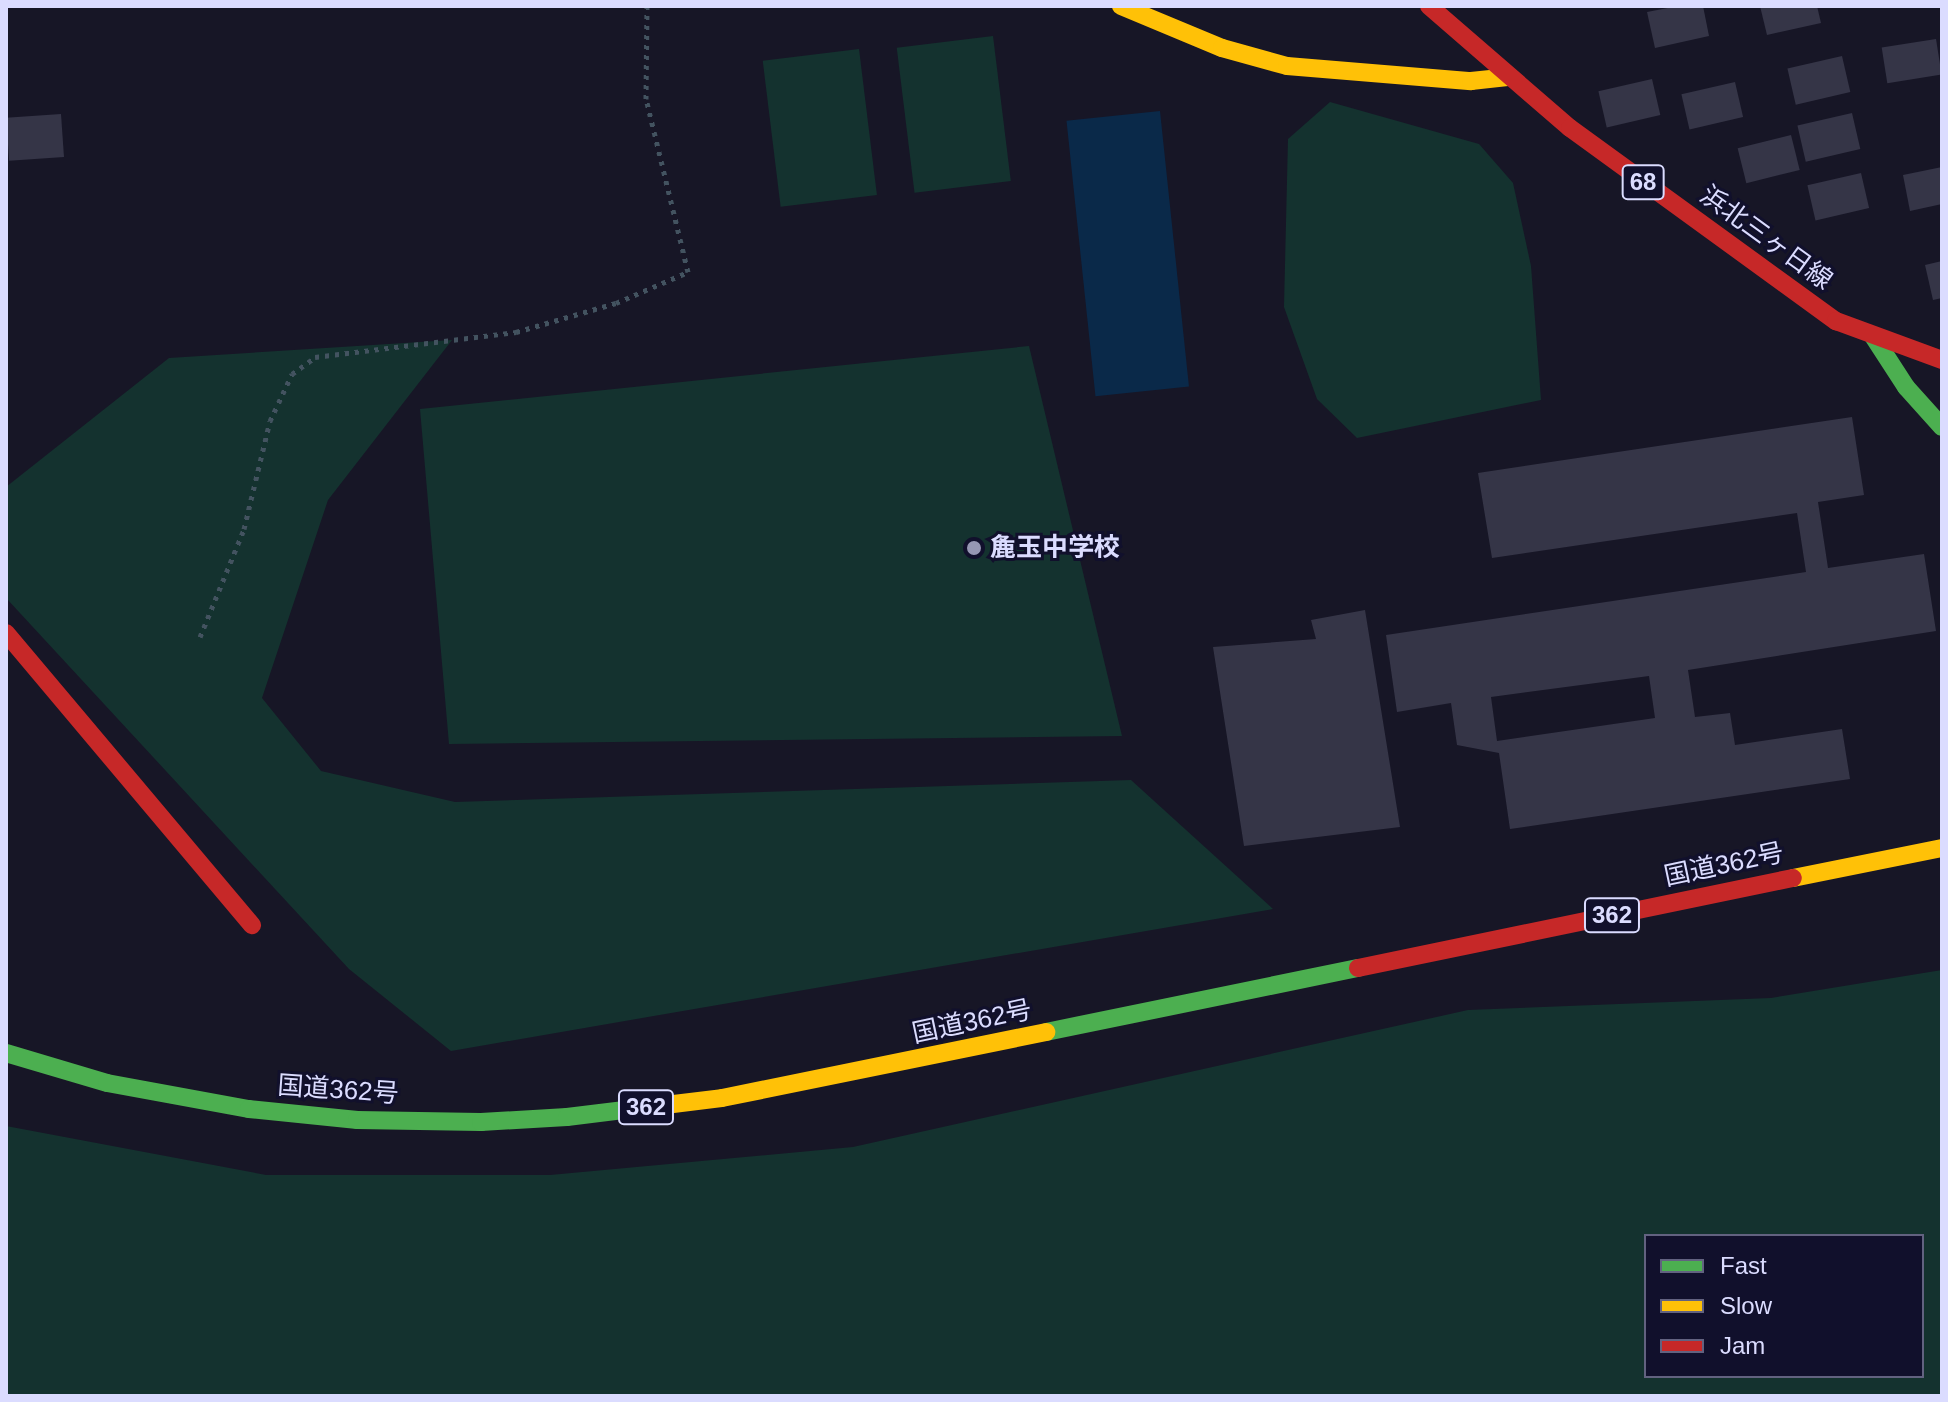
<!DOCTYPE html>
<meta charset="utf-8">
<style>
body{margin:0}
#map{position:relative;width:1948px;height:1402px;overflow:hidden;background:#171626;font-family:Helvetica,"Noto Sans JP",sans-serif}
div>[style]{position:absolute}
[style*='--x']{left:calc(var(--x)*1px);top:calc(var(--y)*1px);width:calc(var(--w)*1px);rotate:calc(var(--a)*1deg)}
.green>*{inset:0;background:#14322f;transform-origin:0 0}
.water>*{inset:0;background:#0a2949;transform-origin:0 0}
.building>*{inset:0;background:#353547;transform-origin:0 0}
.path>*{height:5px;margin-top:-2.5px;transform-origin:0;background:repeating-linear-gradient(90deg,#435360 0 4px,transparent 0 10px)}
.fast>*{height:18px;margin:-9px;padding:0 9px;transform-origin:9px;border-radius:9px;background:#4caf50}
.slow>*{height:18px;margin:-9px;padding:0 9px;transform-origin:9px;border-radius:9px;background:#ffc107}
.jam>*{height:18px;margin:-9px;padding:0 9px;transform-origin:9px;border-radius:9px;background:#c62828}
.dots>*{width:22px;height:22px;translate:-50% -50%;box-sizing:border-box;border:4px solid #11102c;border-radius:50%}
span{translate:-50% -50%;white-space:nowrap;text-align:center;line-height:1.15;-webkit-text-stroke:6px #11102c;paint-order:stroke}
.shield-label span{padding:2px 6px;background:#11102c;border:2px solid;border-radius:6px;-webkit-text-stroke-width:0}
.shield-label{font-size:24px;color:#dbdcff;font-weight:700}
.street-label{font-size:26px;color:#dbdcff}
.poi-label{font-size:26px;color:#dbdcff;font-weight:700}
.left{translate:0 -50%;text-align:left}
.frame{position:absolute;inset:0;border:8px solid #dbdcff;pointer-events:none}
.legend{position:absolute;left:1644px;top:1234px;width:280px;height:144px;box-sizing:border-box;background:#11102c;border:2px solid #626280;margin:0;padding:10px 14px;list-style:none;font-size:24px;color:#dbdcff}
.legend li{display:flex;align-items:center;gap:16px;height:40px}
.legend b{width:40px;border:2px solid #626280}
</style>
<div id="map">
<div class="green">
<i style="left:993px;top:36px;width:146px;height:97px;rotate:83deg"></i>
<i style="left:859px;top:49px;width:147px;height:97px;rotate:83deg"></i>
<i style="clip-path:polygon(1330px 102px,1479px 144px,1513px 183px,1531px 266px,1541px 400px,1357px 438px,1317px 399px,1284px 307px,1288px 139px)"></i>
<i style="clip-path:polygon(452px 340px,328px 500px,262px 698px,321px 771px,455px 802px,1131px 780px,1273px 909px,451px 1051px,349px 969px,7px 599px,6px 487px,169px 358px)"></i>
<i style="clip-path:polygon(1029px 346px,1122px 736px,449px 744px,420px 409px)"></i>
<i style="clip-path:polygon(evenodd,1942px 970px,1942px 1396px,6px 1396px,6px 1126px,266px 1175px,550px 1175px,853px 1147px,1468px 1010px,1771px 998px,1942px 970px,1922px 1236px,1922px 1376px,1646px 1376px,1646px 1236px,1922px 1236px)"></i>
</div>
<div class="water">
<i style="left:1160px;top:111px;width:277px;height:94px;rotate:84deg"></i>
</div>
<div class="building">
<i style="clip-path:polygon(1678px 6px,1703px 6px,1709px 36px,1655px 48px,1647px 12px)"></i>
<i style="clip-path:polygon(1760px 6px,1817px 6px,1821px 23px,1767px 35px)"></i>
<i style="left:1936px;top:39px;width:36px;height:55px;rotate:81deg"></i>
<i style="left:1842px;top:56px;width:37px;height:56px;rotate:77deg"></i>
<i style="left:1652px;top:79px;width:37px;height:55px;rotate:77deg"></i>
<i style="left:1735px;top:82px;width:36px;height:55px;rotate:77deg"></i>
<i style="left:1852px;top:113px;width:37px;height:56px;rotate:77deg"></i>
<i style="left:61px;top:114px;width:43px;height:55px;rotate:86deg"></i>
<i style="left:1791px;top:135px;width:36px;height:55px;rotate:76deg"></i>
<i style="clip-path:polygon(1942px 167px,1942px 204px,1910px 211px,1903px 175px)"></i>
<i style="left:1861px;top:173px;width:36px;height:55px;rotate:77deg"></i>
<i style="clip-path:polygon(1942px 261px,1942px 298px,1933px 300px,1925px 265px)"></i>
<i style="clip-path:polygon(evenodd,1852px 417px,1864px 495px,1818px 502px,1828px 568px,1924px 554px,1936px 631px,1688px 670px,1695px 717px,1730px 713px,1735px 745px,1842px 729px,1850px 779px,1510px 829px,1499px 753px,1457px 745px,1451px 703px,1397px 712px,1386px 635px,1806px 572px,1797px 513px,1492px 558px,1478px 473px,1852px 417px,1649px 676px,1655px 718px,1497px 741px,1491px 697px,1649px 676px)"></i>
<i style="clip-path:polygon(1365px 610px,1400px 827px,1244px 846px,1213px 647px,1316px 639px,1311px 620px)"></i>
</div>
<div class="path">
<i style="--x:200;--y:637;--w:117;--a:-67.8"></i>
<i style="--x:244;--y:529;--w:111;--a:-76.5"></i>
<i style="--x:270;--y:421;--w:52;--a:-64.9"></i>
<i style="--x:292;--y:374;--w:29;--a:-36"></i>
<i style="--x:315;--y:357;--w:203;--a:-7.1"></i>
<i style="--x:516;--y:332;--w:104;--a:-16.2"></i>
<i style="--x:616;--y:303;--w:78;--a:-23.3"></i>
<i style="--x:688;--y:272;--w:178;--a:-103.6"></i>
<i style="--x:646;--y:99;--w:93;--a:-89.4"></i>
</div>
<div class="fast">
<i style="--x:1873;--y:336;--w:61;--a:57.1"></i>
<i style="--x:1906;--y:387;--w:54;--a:48"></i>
<i style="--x:1046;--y:1032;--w:318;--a:-11.6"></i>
<i style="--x:6;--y:1053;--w:105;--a:16.5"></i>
<i style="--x:107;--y:1083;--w:144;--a:10.4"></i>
<i style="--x:249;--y:1109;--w:109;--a:5.8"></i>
<i style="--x:357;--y:1120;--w:124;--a:0.9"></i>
<i style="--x:481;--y:1122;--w:86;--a:-3.3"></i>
<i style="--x:567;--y:1117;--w:91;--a:-7"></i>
</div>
<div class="slow">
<i style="--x:1121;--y:6;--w:109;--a:22.6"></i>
<i style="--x:1222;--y:48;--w:67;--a:15.5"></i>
<i style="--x:1287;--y:66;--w:185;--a:4.7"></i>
<i style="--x:1471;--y:81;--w:39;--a:-6"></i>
<i style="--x:1793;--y:878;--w:152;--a:-11.4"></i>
<i style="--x:657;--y:1106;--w:65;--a:-7"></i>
<i style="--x:722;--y:1098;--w:331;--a:-11.5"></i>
</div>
<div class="jam">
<i style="--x:1429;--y:6;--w:186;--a:40.9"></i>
<i style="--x:1570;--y:128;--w:329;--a:36"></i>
<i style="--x:1836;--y:321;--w:113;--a:20.2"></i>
<i style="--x:6;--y:633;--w:382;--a:49.9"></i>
<i style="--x:1358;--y:968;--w:444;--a:-11.7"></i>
</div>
<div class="dots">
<i style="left:974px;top:548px;background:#9697b3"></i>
</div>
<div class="shield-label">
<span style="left:1643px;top:182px">68</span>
<span style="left:1612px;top:915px">362</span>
<span style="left:646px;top:1107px">362</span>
</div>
<div class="street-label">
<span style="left:1766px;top:238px;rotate:36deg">浜北三ヶ日線</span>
<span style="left:1724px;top:865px;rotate:-12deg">国道362号</span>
<span style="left:972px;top:1022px;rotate:-12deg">国道362号</span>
<span style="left:338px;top:1090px;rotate:4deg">国道362号</span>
</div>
<div class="poi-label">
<span class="left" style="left:990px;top:548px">麁玉中学校</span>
</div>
<div class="frame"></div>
<ul class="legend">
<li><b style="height:10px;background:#4caf50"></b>Fast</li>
<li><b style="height:10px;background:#ffc107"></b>Slow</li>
<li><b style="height:10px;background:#c62828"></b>Jam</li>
</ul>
</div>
